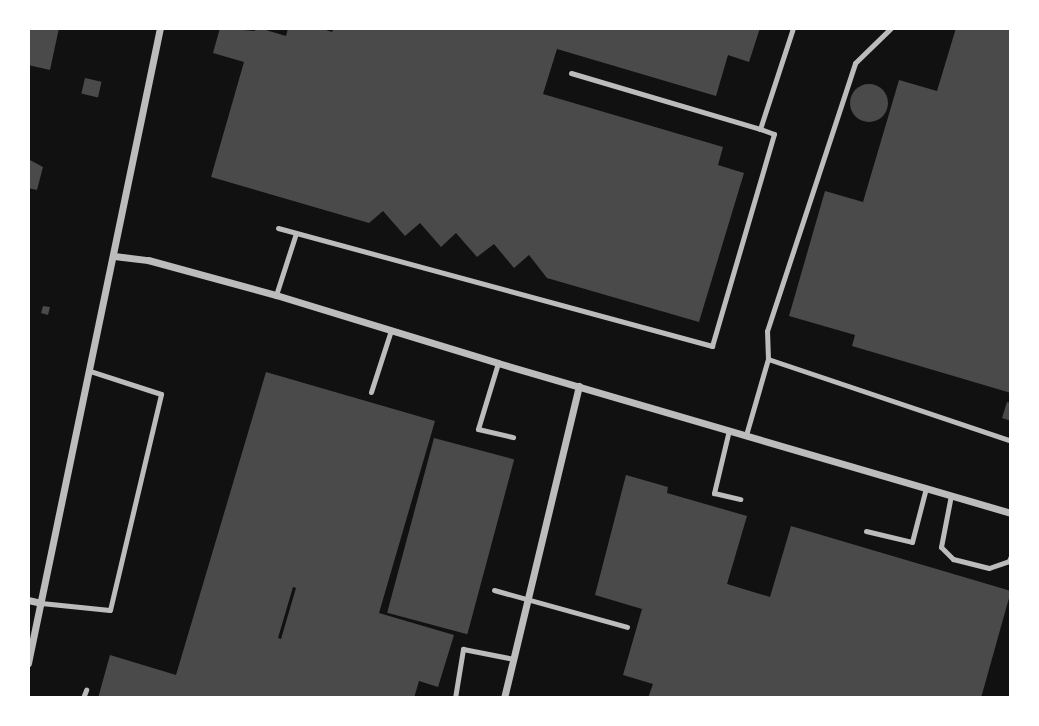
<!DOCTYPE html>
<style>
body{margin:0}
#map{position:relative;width:1039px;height:726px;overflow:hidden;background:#111;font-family:"Space Grotesk",sans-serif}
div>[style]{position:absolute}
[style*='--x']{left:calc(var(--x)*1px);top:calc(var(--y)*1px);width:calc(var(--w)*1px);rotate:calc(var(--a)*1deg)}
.building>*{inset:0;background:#4a4a4a;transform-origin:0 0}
.round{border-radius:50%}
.service>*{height:5px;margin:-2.5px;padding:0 2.5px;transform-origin:2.5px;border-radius:2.5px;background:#bcbcbc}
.minor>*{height:7px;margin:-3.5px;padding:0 3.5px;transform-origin:3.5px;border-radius:3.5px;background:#bcbcbc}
span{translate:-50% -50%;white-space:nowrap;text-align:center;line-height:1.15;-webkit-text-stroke:7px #fff;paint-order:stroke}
.frame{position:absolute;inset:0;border:30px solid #fff;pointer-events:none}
</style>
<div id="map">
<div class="building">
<i style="clip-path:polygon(28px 28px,59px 28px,50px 70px,28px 65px)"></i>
<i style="clip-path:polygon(220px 28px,254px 31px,259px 28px,286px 36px,288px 28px,320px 28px,332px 32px,334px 28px,760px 28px,749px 62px,728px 55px,716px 96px,557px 49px,543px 94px,723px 147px,718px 165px,744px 173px,699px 322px,547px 278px,529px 255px,514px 268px,494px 244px,477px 257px,456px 233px,441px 247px,420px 223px,405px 236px,383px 211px,369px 223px,211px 177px,244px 62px,213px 53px)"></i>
<i style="clip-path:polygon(956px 28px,1011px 28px,1011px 393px,852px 346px,855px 335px,789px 316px,825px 191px,863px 202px,899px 80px,937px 91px)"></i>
<i style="left:85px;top:78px;width:17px;height:16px;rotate:13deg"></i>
<i class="round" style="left:850px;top:84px;width:38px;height:38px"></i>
<i style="clip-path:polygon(28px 159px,43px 167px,37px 190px,28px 188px)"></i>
<i style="clip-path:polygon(43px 306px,50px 307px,48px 315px,41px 313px)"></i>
<i style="clip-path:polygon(evenodd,266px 372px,435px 421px,379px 613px,454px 635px,438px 687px,419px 681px,414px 698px,98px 698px,110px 655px,176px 675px,266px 372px,293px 587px,296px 588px,281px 639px,278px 638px,293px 587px)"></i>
<i style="clip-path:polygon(1007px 402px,1011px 403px,1011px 421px,1002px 418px)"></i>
<i style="left:434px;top:438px;width:83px;height:181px;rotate:15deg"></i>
<i style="clip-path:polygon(626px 475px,668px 487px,667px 493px,747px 516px,727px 584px,770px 597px,791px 526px,1011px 591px,981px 698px,648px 698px,653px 684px,623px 675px,642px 609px,595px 595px)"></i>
</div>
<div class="service">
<i style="--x:571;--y:73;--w:197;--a:16.5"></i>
<i style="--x:760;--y:129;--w:106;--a:-71.9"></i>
<i style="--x:278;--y:228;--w:450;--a:15.2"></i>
<i style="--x:712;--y:346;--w:221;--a:-73.7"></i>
<i style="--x:774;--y:134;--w:15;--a:-160"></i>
<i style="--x:276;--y:295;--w:65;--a:-72.1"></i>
<i style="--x:768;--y:359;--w:28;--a:-92"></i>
<i style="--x:767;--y:331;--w:282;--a:-71.8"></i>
<i style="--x:855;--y:63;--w:50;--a:-44.2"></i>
<i style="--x:498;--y:363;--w:69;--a:106.9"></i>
<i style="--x:478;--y:429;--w:36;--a:13"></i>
<i style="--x:371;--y:392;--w:65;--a:-72.1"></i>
<i style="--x:729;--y:430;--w:65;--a:103.4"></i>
<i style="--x:714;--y:493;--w:27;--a:13"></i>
<i style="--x:746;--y:435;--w:79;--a:-73.9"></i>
<i style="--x:768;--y:359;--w:256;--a:18.6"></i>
<i style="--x:951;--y:495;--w:53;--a:100.9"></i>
<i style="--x:941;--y:547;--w:17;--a:45"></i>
<i style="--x:953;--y:559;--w:37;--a:14"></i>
<i style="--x:989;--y:568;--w:21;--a:-19"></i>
<i style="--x:1009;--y:561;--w:5;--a:-68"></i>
<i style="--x:866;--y:531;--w:47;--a:13.4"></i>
<i style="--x:912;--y:542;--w:56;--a:-75.5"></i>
<i style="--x:494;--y:590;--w:138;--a:15.5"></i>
<i style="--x:41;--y:603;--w:69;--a:5.8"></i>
<i style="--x:110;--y:610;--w:222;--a:-76.7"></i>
<i style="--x:161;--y:394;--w:75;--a:-162.1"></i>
<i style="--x:83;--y:698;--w:9;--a:-69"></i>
<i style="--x:455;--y:698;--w:50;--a:-80.7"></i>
<i style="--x:463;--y:649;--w:52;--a:11.1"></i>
</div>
<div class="minor">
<i style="--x:114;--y:256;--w:34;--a:7"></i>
<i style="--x:148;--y:260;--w:133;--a:15.3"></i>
<i style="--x:276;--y:295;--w:232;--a:17"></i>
<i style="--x:498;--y:363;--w:534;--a:16.3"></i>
<i style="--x:28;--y:600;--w:13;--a:13"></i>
<i style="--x:28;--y:663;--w:649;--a:-78.26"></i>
<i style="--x:504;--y:698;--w:321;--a:-76.5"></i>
</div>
<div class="frame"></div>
</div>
